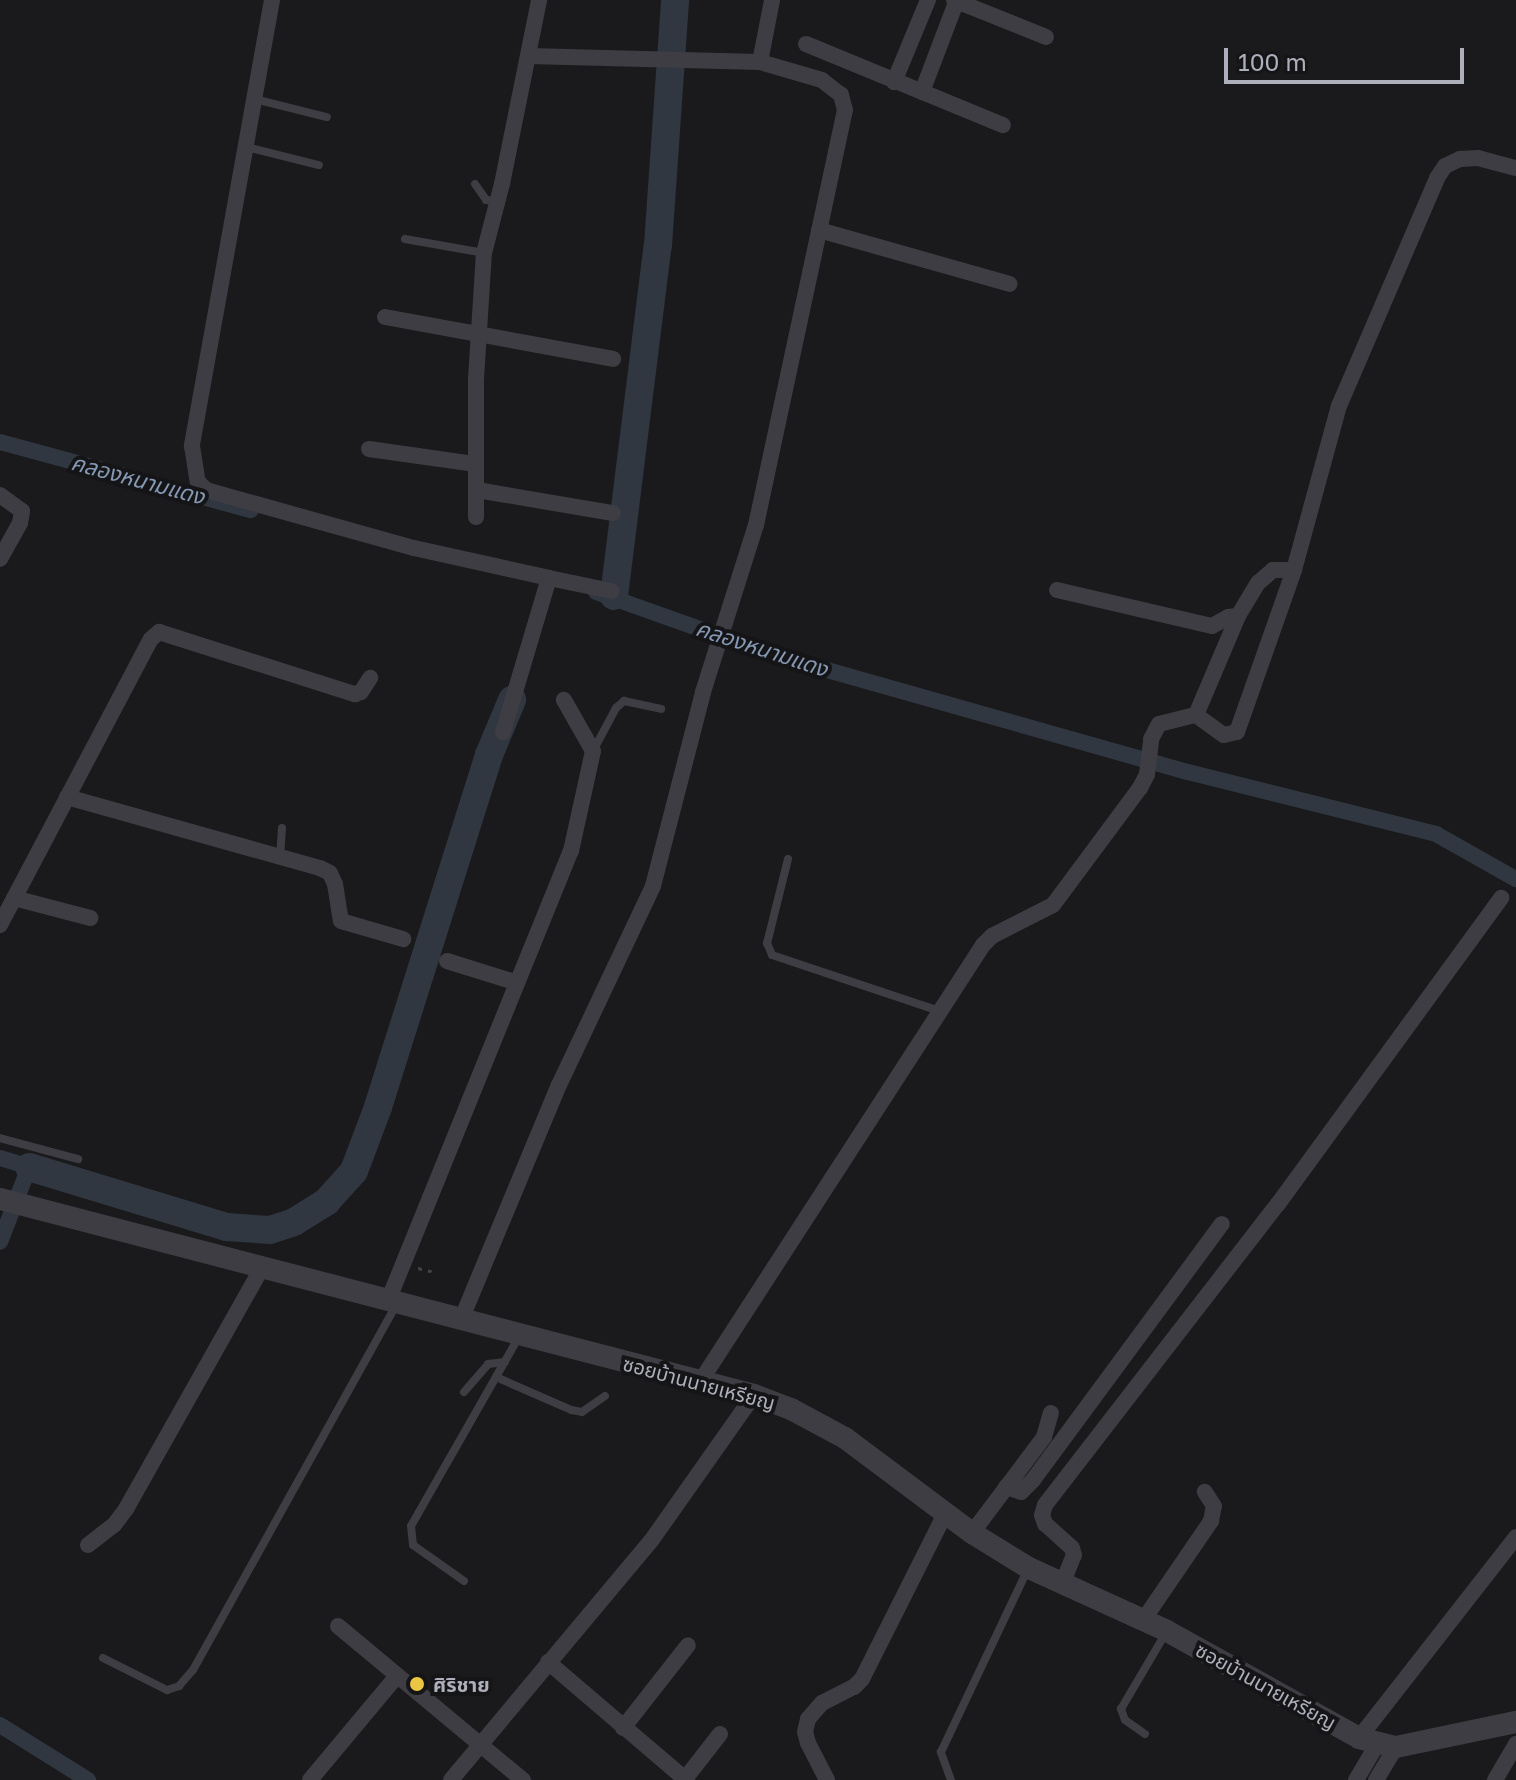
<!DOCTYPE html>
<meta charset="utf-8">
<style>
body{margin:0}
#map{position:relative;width:1516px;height:1780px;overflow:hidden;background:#1a1a1c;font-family:"Golos Text","Noto Sans Thai",sans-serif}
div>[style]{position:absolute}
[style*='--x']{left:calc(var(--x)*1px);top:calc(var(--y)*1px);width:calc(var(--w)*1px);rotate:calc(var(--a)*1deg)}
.canal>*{height:16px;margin:-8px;padding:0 8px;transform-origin:8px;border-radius:8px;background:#303740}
.river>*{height:28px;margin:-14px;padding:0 14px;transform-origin:14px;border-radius:14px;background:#303740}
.path>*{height:3px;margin-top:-1.5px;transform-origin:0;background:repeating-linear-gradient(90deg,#414248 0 4px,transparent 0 10px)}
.service>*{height:8px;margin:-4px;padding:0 4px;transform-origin:4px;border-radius:4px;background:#3d3d43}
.minor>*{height:16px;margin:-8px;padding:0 8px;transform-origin:8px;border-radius:8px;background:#3d3d43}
.tertiary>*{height:22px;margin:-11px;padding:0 11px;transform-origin:11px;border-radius:11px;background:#3d3d43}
.dots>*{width:22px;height:22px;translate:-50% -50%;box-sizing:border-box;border:4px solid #151517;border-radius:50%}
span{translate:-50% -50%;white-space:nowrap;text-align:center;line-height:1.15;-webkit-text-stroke:8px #151517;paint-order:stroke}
.street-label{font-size:20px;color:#adafbb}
.poi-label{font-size:20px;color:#adafbb;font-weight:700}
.left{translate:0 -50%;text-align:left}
.water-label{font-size:22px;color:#8599b4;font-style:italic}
.scale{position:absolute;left:1224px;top:48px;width:240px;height:36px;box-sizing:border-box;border:4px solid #adafbb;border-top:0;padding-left:10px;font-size:24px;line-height:28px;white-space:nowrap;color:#adafbb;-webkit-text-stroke:6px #151517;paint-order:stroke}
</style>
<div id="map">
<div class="canal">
<i style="--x:0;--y:442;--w:260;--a:15.2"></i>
<i style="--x:596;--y:592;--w:182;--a:19.6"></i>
<i style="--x:767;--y:653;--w:437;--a:15.8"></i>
<i style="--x:1188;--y:772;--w:256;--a:14"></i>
<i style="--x:1436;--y:834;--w:92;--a:29.4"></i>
<i style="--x:0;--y:1158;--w:30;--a:17"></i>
<i style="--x:29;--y:1167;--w:80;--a:111.1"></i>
<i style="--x:0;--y:1725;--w:104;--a:32"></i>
</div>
<div class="river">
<i style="--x:614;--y:596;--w:354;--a:-82.9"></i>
<i style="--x:658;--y:245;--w:246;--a:-86"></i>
<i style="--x:29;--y:1167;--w:206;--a:16.9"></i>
<i style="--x:226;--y:1227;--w:44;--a:3.9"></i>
<i style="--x:270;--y:1230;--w:25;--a:-18"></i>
<i style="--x:294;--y:1222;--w:39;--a:-32"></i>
<i style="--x:327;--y:1201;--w:40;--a:-48"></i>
<i style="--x:354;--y:1171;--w:68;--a:-69.4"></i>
<i style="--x:378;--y:1107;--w:369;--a:-72.5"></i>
<i style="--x:489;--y:755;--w:60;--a:-67.3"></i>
</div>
<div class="path">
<i style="--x:418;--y:1268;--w:16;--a:14"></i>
</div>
<div class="service">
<i style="--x:254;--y:99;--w:75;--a:13.9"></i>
<i style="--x:246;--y:147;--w:75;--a:13.9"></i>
<i style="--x:475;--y:184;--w:19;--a:55"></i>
<i style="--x:486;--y:200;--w:11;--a:5"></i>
<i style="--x:405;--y:239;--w:80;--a:10"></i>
<i style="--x:593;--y:751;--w:49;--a:-61.9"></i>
<i style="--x:616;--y:708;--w:11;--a:-41"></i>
<i style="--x:624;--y:701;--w:38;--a:12"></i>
<i style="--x:280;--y:857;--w:29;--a:-86"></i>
<i style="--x:788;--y:859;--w:87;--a:104"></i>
<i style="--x:767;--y:943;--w:13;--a:67"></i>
<i style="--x:772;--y:955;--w:176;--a:18.5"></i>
<i style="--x:0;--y:1138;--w:81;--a:15.1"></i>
<i style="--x:496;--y:1377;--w:82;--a:23.7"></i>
<i style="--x:571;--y:1410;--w:11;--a:10"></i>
<i style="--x:582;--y:1412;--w:28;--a:-35"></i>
<i style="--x:464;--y:1392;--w:37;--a:-49"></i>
<i style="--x:488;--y:1364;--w:17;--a:-7"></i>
<i style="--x:464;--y:1581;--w:62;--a:-144.8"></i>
<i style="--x:413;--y:1545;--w:19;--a:-96"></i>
<i style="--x:411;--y:1526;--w:218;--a:-60.3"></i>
<i style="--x:103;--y:1658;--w:72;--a:26.6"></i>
<i style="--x:167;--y:1690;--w:13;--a:-18"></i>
<i style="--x:179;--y:1686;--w:21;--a:-49"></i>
<i style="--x:193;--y:1670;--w:418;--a:-60.9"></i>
<i style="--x:1145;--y:1734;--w:24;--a:-145"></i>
<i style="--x:1125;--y:1720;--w:12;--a:-110"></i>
<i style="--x:1121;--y:1709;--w:91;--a:-59.5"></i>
<i style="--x:951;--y:1780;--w:30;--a:-110"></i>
<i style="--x:941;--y:1752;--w:203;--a:-64.6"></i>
</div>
<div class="minor">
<i style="--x:272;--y:0;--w:453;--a:100.2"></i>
<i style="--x:192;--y:446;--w:36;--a:81"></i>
<i style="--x:198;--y:482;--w:11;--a:45"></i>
<i style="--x:206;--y:490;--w:216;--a:15.6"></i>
<i style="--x:414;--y:548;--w:138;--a:12.5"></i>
<i style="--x:549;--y:578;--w:161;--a:106.6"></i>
<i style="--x:954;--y:0;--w:99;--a:21.9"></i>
<i style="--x:806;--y:44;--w:213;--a:22.4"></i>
<i style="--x:760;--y:62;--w:63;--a:-79"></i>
<i style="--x:894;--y:82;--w:89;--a:-67.5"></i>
<i style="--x:922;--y:92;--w:98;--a:-69.2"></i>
<i style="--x:819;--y:230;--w:198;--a:15.8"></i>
<i style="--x:385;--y:317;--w:232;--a:10.4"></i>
<i style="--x:369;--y:449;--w:106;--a:8.1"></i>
<i style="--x:477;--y:490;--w:138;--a:9.6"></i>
<i style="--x:0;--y:495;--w:27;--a:36"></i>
<i style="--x:22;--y:511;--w:12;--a:99"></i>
<i style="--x:20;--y:523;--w:41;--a:119.1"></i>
<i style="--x:476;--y:517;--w:138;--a:-90"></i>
<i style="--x:476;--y:379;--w:126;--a:-86.4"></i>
<i style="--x:484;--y:253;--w:71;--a:-75.4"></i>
<i style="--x:502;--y:184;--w:188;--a:-78.6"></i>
<i style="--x:549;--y:578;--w:64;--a:11.7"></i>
<i style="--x:1057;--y:590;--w:159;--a:13.1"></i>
<i style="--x:1212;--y:626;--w:18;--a:-29"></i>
<i style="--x:1228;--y:617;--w:10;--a:-6"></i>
<i style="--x:1196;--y:715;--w:34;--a:36"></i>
<i style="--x:1224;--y:735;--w:13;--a:-13"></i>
<i style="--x:1237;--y:732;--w:172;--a:-70.6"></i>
<i style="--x:1294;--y:570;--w:170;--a:-74.7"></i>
<i style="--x:1339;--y:406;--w:248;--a:-66.7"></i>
<i style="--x:1437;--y:178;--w:14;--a:-56"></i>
<i style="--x:1445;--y:166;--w:17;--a:-25"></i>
<i style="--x:1460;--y:159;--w:18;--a:-3"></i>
<i style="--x:1478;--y:158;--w:39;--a:15"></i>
<i style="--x:67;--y:797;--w:263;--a:15.7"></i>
<i style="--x:320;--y:868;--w:11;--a:27"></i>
<i style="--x:330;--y:873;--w:12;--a:66"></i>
<i style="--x:335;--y:884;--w:37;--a:81"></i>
<i style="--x:341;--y:921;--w:65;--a:16.2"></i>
<i style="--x:14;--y:898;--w:79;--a:14.7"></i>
<i style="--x:0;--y:925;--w:323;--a:-62.2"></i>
<i style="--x:151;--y:639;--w:11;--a:-41"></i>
<i style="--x:159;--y:632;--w:206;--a:17.6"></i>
<i style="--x:355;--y:694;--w:6;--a:-18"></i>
<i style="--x:361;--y:692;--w:17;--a:-57"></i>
<i style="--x:447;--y:961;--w:71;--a:17.2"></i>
<i style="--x:388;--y:1301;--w:486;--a:-67.9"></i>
<i style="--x:571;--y:851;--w:102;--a:-77.6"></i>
<i style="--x:593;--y:751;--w:59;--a:-119.6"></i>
<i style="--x:461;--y:1320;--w:255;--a:-67.4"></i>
<i style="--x:559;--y:1085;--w:220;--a:-64.7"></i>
<i style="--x:653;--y:886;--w:200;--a:-75.5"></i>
<i style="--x:703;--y:692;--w:175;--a:-72.4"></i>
<i style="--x:756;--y:525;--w:424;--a:-77.9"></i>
<i style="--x:845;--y:110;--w:16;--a:-105"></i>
<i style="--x:841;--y:95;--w:24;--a:-142"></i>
<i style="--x:822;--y:80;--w:65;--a:-163.8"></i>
<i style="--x:760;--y:62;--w:232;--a:-178.5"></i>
<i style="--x:700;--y:1382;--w:521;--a:-57.07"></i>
<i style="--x:983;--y:945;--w:13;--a:-45"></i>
<i style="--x:992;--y:936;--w:68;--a:-26.9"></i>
<i style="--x:1053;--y:905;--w:146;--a:-53.4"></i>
<i style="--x:1140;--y:788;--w:16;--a:-63"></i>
<i style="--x:1147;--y:774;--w:35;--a:-83"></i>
<i style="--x:1151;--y:739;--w:17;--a:-62"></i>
<i style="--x:1159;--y:724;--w:38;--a:-14"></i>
<i style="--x:1196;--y:715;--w:108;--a:-67"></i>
<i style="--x:1238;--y:616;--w:39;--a:-59"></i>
<i style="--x:1258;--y:583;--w:20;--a:-41"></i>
<i style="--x:1273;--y:570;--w:21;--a:0"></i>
<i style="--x:1006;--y:1487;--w:16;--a:18"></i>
<i style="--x:1021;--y:1492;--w:17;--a:-45"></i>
<i style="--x:1033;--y:1480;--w:318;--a:-53.6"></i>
<i style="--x:972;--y:1533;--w:120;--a:-53.1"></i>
<i style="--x:1044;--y:1437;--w:25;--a:-74"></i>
<i style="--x:88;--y:1545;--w:33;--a:-38"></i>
<i style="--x:114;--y:1525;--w:20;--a:-53"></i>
<i style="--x:126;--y:1509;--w:277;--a:-60.6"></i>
<i style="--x:1063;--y:1582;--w:29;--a:-68"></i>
<i style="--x:1074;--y:1555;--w:7;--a:-106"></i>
<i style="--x:1072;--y:1548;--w:36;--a:-138"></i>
<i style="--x:1045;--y:1524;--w:9;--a:-108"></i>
<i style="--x:1042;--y:1515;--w:10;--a:-73"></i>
<i style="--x:1045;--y:1505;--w:381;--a:-52.3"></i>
<i style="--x:1278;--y:1204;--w:379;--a:-53.9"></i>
<i style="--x:1144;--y:1619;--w:119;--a:-55.6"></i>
<i style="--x:1211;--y:1521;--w:15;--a:-79"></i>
<i style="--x:1214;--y:1506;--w:17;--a:-123"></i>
<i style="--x:338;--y:1626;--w:241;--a:39.8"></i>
<i style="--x:548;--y:1662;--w:182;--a:40.5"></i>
<i style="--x:623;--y:1728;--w:105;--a:-51.9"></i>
<i style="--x:1359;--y:1738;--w:255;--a:-52"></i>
<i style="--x:685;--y:1779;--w:57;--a:-52.1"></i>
<i style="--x:310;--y:1780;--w:136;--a:-50.1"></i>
<i style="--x:451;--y:1780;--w:312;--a:-50.1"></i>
<i style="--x:651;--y:1541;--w:179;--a:-54.8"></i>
<i style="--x:827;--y:1780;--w:42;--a:-117.2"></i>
<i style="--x:808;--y:1743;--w:11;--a:-105"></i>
<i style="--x:805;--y:1732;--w:13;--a:-77"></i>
<i style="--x:808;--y:1719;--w:21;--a:-49"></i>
<i style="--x:822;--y:1703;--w:36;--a:-27"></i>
<i style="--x:854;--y:1687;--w:11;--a:-45"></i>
<i style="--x:862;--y:1679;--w:187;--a:-63.3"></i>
<i style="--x:1356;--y:1780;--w:43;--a:-59.3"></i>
<i style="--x:1376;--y:1780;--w:39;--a:-59"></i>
<i style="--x:1495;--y:1780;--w:42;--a:-59.7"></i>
</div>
<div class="tertiary">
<i style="--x:0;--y:1199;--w:779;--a:14.57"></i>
<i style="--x:754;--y:1395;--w:40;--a:21"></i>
<i style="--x:791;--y:1409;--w:61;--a:28.2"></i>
<i style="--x:845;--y:1438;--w:159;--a:36.8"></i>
<i style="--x:972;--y:1533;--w:67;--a:31.6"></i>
<i style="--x:1029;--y:1568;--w:152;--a:24.5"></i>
<i style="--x:1167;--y:1631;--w:220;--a:29.1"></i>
<i style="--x:1359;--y:1738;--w:38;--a:14"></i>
<i style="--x:1396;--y:1747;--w:123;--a:-11.8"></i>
</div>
<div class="dots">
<i style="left:417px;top:1684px;background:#ecc542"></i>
</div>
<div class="street-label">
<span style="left:699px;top:1383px;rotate:15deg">ซอยบ้านนายเหรียญ</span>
<span style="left:1266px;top:1686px;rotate:29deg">ซอยบ้านนายเหรียญ</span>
</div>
<div class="poi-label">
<span class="left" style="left:433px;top:1684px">ศิริชาย</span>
</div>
<div class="water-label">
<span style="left:138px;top:479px;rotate:15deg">คลองหนามแดง</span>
<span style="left:762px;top:648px;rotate:18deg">คลองหนามแดง</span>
</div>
<div class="scale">100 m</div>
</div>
